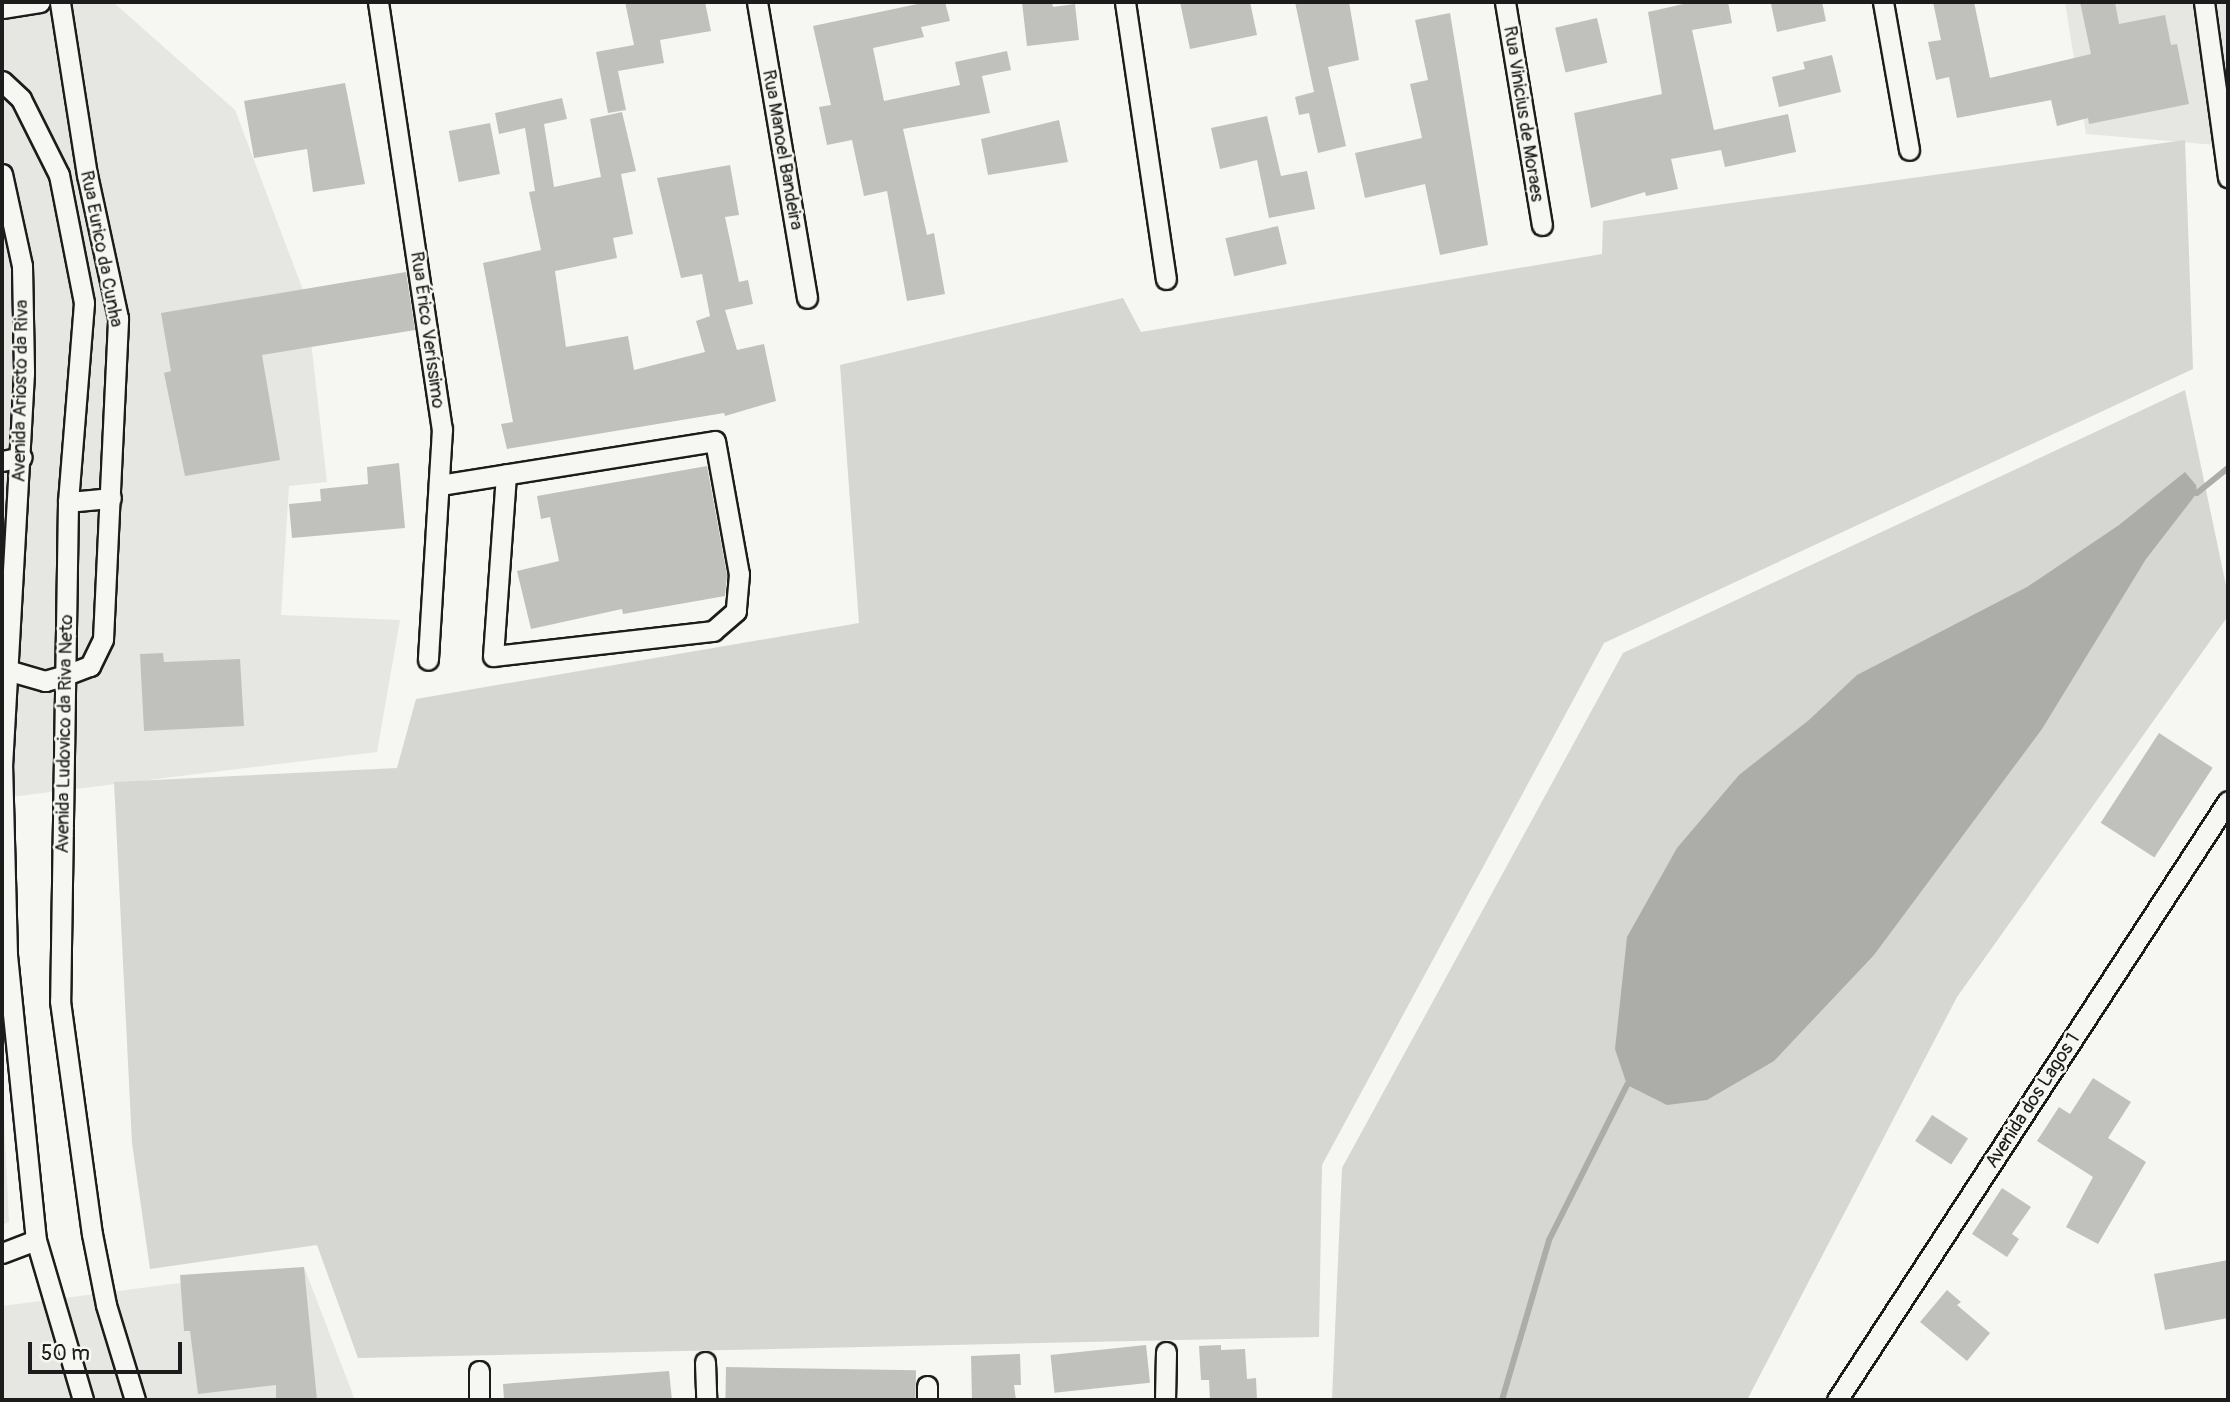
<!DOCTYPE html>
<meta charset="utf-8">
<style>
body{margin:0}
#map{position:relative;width:2230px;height:1402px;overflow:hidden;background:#f6f6f2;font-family:Pangolin,sans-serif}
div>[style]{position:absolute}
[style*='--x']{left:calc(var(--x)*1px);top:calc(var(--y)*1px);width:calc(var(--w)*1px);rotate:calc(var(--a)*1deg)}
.built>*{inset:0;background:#e6e6e2}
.green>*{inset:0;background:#d6d6d2}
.water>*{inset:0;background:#acaca9}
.stream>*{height:6px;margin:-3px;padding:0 3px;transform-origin:3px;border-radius:3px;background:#acaca9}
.building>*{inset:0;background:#c0c0bd;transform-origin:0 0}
.roads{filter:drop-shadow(2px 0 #1c1c1c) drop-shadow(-2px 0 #1c1c1c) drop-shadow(0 2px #1c1c1c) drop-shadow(0 -2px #1c1c1c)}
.minor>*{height:19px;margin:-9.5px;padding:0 9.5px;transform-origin:9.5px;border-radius:9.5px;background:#f6f6f2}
span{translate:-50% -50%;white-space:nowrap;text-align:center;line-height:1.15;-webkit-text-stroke:5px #f6f6f2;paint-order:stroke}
.street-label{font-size:19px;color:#1c1c1c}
.frame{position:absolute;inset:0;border:4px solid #1c1c1c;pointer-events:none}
.scale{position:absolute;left:28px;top:1342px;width:154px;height:32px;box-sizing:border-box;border:4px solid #1c1c1c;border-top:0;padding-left:9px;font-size:21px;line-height:24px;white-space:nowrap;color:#1c1c1c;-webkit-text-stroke:5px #f6f6f2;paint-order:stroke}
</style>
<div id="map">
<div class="built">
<i style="clip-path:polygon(2px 2px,113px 2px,235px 110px,306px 298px,327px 482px,289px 486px,281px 615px,400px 620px,377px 752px,2px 798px)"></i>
<i style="clip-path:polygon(2065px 2px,2228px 2px,2228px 146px,2086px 134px)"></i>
<i style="clip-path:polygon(2px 1075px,9px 1222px,2px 1225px)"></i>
<i style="clip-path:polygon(304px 1267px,355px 1400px,2px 1400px,2px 1306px)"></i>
</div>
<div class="green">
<i style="clip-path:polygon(2185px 140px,2193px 369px,1604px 643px,1322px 1165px,1319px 1337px,358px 1358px,317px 1245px,150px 1269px,132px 1143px,114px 782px,397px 768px,416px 699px,859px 623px,840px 365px,1123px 298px,1141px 332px,1602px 254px,1603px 221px)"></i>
<i style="clip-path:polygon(2185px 390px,2228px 595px,2228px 616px,1957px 997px,1747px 1400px,1332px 1400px,1342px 1168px,1623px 653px)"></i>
</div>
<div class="water">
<i style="clip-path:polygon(2185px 472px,2196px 485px,2197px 493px,2146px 559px,2042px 729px,1874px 955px,1774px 1061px,1707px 1100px,1667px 1105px,1627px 1085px,1615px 1049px,1627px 937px,1677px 848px,1739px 775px,1809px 720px,1857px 675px,2027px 587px,2119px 525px)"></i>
</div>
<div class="stream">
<i style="--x:2197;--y:493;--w:40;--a:-39"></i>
<i style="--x:1502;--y:1400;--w:167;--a:-73.6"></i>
<i style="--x:1549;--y:1240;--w:174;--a:-63.3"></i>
</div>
<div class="building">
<i style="clip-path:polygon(625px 2px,705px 2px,711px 31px,660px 40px,664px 63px,618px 71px,626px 110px,608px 113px,596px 52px,634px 45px)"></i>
<i style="clip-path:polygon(927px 2px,945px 2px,950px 21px,921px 27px,924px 37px,873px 48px,884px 101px,960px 85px,955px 62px,1007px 51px,1011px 70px,982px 76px,990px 113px,903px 129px,927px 235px,934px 233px,945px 294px,907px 301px,887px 191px,864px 196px,852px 140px,827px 145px,819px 107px,831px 105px,813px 26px)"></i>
<i style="clip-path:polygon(1022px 2px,1052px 2px,1053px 7px,1075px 4px,1079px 40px,1027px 46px)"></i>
<i style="clip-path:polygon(1180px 2px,1250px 2px,1257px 35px,1190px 49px)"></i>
<i style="clip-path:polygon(1295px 2px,1349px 2px,1359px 60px,1328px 67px,1346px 146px,1318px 153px,1309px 113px,1299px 115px,1295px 97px,1314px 92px)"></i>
<i style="clip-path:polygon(1692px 2px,1728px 2px,1732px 23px,1692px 30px,1714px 130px,1788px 114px,1796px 152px,1725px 167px,1721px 150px,1671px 159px,1678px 189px,1646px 196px,1645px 192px,1591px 208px,1574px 113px,1662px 94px,1648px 12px)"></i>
<i style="clip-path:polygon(1822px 2px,1826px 21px,1777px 32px,1771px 4px)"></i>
<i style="clip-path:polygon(1933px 2px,1974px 2px,1990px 78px,2091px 54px,2080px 2px,2115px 2px,2119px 24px,2165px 15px,2171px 45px,2177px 44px,2189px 104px,2089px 124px,2088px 118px,2057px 126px,2051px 100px,1957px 118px,1949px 77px,1936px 80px,1928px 42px,1941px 40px)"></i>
<i style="clip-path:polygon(1450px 13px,1488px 245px,1440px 255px,1425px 184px,1365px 198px,1355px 153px,1422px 138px,1410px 84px,1428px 80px,1415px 20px)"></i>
<i style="left:1597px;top:18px;width:46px;height:43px;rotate:77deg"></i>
<i style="clip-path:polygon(1832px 55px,1841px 92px,1779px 107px,1772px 77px,1805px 69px,1803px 62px)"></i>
<i style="clip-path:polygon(345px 83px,365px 184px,313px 192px,307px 149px,254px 158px,244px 101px)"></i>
<i style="clip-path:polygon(562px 98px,567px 119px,544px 124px,554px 187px,601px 177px,590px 119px,622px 112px,636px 171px,621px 174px,633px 234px,613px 238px,617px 258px,555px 271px,566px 347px,628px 336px,634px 370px,705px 352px,696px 321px,710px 316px,702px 274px,681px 278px,657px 178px,730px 165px,739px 215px,725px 217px,739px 282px,748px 280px,753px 304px,725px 310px,737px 350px,764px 344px,776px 401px,725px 416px,724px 413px,507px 449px,501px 424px,513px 422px,483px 263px,541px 250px,529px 192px,535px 191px,525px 128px,499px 134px,495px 113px)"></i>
<i style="clip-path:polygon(1267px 116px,1281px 176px,1307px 171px,1315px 209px,1269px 218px,1257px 160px,1220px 169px,1211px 128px)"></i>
<i style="clip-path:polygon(1059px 120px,1068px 162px,988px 175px,981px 139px)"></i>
<i style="left:490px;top:123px;width:52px;height:42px;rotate:79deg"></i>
<i style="left:1278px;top:226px;width:39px;height:54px;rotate:77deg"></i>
<i style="clip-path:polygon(406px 272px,415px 330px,262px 355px,280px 460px,185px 476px,164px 373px,171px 371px,161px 313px)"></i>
<i style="clip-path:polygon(399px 463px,405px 528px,292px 538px,289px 504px,321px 501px,320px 489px,368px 484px,367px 467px)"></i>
<i style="clip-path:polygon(707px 466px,727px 575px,725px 596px,623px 614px,622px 609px,531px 629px,517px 571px,559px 561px,550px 517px,541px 519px,537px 496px)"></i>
<i style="clip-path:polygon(163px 653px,164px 662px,240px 659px,244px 726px,144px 731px,140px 654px)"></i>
<i style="left:2159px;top:733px;width:64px;height:107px;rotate:33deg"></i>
<i style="clip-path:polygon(2093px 1078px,2131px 1102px,2108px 1138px,2146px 1162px,2098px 1244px,2066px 1227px,2093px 1177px,2037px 1141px,2059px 1107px,2070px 1114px)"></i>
<i style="left:1932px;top:1115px;width:43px;height:31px;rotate:33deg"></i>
<i style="clip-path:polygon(2002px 1188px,2031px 1207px,2012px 1234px,2019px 1239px,2007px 1257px,1972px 1234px)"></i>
<i style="clip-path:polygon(2228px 1260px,2228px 1318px,2165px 1330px,2154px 1274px)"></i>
<i style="clip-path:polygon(304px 1267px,317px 1400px,276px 1400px,276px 1385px,198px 1394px,190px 1331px,184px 1331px,180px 1275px)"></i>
<i style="clip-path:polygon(1947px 1290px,1961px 1302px,1957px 1305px,1990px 1333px,1967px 1361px,1920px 1322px)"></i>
<i style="left:1146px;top:1345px;width:38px;height:96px;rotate:84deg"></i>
<i style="clip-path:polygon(1221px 1345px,1221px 1350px,1245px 1349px,1247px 1379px,1256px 1378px,1257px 1400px,1210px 1400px,1209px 1380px,1201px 1380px,1199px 1346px)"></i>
<i style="clip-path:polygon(1020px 1354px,1021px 1385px,1014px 1385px,1016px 1400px,972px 1400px,971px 1356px)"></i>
<i style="left:726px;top:1367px;width:190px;height:33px;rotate:1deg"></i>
<i style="clip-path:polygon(669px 1371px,672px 1400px,504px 1400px,503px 1384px)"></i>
</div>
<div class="roads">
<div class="minor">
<i style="--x:378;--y:2;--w:432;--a:81.5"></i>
<i style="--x:442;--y:429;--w:231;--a:93.5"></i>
<i style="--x:757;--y:2;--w:300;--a:80.4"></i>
<i style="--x:1125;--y:2;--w:280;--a:81.6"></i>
<i style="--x:1505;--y:2;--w:226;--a:80.6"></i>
<i style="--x:1883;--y:2;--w:150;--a:80"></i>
<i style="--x:2204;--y:2;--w:177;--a:82.2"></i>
<i style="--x:2;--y:8;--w:38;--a:-9"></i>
<i style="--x:2;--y:81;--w:26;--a:43"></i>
<i style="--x:21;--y:99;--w:85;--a:63.4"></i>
<i style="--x:59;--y:175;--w:130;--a:78.9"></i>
<i style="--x:84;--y:303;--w:200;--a:94.6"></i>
<i style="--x:68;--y:502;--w:499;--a:90.9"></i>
<i style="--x:60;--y:1001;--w:235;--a:82.2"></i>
<i style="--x:92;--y:1234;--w:72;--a:78.8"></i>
<i style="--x:106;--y:1305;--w:99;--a:73"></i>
<i style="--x:2;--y:174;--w:94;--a:77.7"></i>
<i style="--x:22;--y:266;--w:107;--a:88.9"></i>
<i style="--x:24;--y:373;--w:391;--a:93.2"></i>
<i style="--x:2;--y:763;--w:192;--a:88.5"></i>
<i style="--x:7;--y:955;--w:286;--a:84.2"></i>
<i style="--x:36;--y:1240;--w:167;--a:73.6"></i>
<i style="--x:2;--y:461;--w:20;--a:-11"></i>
<i style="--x:440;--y:485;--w:278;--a:-9.1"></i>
<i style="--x:715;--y:441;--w:135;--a:79.8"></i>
<i style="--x:739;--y:574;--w:37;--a:95"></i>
<i style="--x:736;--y:611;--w:30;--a:139"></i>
<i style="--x:713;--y:631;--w:221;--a:173.5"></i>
<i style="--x:493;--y:656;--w:182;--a:-85.9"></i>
<i style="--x:68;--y:502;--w:43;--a:-5.3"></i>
<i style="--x:7;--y:670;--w:40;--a:16"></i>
<i style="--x:45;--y:681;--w:22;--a:-16"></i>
<i style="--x:66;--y:675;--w:26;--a:-21"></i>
<i style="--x:90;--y:666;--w:30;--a:-64"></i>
<i style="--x:103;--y:639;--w:321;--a:-87.3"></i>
<i style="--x:118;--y:318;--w:146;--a:-102.2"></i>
<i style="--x:87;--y:175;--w:175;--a:-98.9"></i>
<i style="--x:2;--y:1253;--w:36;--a:-21"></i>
<i style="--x:705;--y:1362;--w:38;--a:88"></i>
<i style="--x:479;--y:1371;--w:29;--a:90"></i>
<i style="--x:927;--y:1386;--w:14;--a:90"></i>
<i style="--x:1165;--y:1400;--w:48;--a:-88.8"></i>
<i style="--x:1837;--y:1400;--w:715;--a:-56.87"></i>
</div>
</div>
<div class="street-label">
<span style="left:1523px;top:114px;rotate:81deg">Rua Vinicius de Moraes</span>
<span style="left:782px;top:150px;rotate:80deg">Rua Manoel Bandeira</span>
<span style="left:101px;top:249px;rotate:79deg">Rua Eurico da Cunha</span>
<span style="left:427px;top:330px;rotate:82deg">Rua Érico Veríssimo</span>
<span style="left:21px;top:391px;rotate:-89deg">Avenida Ariosto da Riva</span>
<span style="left:65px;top:734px;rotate:-89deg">Avenida Ludovico da Riva Neto</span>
<span style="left:2033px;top:1101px;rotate:-57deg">Avenida dos Lagos 1</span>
</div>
<div class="frame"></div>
<div class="scale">50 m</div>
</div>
